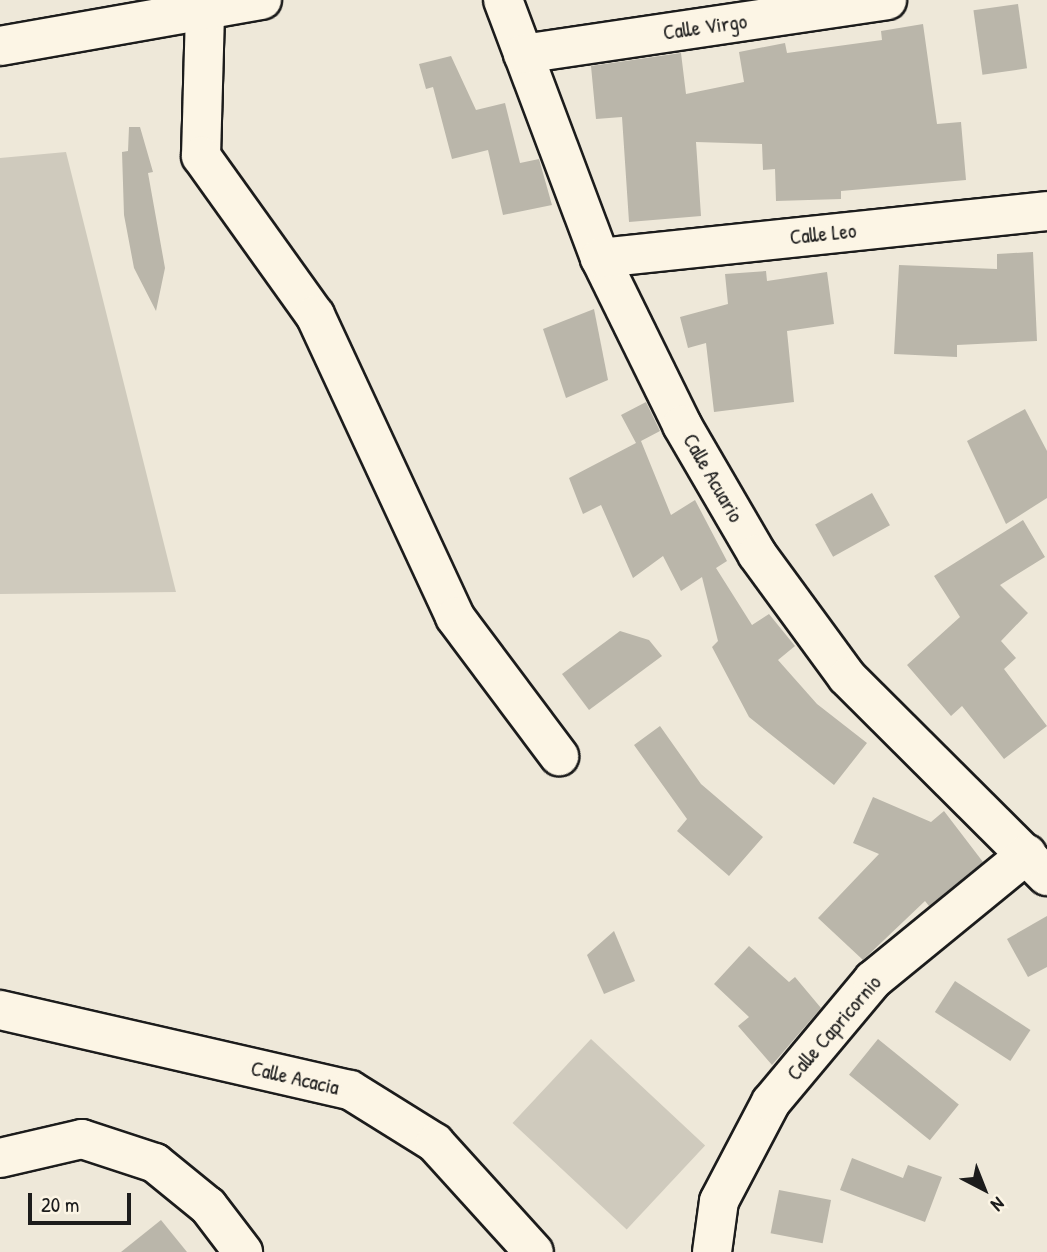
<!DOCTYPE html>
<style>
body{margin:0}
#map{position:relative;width:1047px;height:1252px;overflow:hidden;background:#eee8d9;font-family:"Patrick Hand",sans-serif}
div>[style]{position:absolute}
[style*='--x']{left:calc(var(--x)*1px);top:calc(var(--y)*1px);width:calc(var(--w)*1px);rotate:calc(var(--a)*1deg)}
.green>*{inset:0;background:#cfcabd;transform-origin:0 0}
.building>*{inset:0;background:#bab6aa;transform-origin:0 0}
.roads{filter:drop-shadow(2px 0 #1c1c1c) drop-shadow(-2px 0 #1c1c1c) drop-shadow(0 2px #1c1c1c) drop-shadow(0 -2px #1c1c1c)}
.minor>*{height:38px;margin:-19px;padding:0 19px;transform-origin:19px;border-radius:19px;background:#fcf5e5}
span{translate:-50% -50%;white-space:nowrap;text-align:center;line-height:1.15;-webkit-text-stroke:5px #fcf5e5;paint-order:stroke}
.street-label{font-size:21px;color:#1c1c1c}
.north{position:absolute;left:949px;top:1154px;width:70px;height:70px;-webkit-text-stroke:5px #fcf5e5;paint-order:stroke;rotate:138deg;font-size:19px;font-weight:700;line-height:28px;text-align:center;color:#1c1c1c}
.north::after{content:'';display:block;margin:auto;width:24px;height:32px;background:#1c1c1c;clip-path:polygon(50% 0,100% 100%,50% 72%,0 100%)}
.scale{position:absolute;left:28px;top:1193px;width:103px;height:32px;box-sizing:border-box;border:4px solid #1c1c1c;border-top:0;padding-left:9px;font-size:21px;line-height:24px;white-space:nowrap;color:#1c1c1c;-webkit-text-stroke:5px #fcf5e5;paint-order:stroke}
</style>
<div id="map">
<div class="green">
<i style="clip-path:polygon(66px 152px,176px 592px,0 594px,0 158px)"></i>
<i style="left:591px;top:1039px;width:156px;height:115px;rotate:43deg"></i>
</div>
<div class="building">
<i style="left:1018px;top:4px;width:65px;height:45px;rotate:82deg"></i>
<i style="clip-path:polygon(923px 24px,937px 124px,961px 122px,966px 180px,841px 191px,841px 199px,776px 201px,775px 169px,763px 170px,762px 144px,696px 142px,701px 216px,629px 222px,622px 117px,596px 119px,591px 66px,681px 53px,686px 94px,744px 82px,739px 52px,785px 43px,787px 53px,882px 40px,881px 31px)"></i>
<i style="clip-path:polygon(451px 56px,476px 110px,505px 103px,520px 163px,539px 159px,552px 205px,503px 215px,488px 150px,452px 159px,433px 87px,426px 89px,419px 64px)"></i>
<i style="clip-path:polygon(129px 127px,140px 127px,153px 172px,148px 173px,165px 268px,156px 311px,134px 268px,124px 215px,122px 152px,128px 151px)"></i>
<i style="clip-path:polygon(1033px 252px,1037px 341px,957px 345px,957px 357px,894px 354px,899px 265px,997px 269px,997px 254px)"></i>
<i style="clip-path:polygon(766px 271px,767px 281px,827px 272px,834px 324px,787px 331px,794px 402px,714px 412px,706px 343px,688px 348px,680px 317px,728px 304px,725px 274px)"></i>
<i style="clip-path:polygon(594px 309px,608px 380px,566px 398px,543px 329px)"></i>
<i style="clip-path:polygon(646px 402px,660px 431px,641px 441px,671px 515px,695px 500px,727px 561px,716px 568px,752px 625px,769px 614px,795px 646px,778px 660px,817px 704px,867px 743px,834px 785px,749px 717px,712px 647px,718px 641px,702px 577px,681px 591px,663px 556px,633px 578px,601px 505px,583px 514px,569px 478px,636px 443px,621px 415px)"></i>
<i style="clip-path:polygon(1025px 409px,1047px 451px,1047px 498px,1006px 524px,967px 441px)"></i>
<i style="left:872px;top:493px;width:37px;height:65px;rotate:61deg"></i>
<i style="clip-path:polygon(1023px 520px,1045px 557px,1000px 585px,1028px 613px,1001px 641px,1016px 658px,1004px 669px,1047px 726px,1004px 759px,962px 706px,951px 716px,907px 665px,960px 617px,934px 576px)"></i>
<i style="clip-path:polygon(620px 631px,649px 640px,662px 656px,589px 710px,562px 674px)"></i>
<i style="clip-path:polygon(660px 726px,701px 784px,763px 837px,729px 876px,677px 831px,687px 819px,634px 745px)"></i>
<i style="clip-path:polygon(873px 797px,931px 822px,944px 811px,983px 862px,929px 906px,925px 901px,863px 960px,818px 918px,879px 854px,853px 843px)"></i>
<i style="clip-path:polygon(1047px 916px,1047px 967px,1028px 977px,1007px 939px)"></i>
<i style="clip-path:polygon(614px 931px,635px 981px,604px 994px,587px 955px)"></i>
<i style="clip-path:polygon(749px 946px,789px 982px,795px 977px,821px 1008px,772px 1065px,738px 1026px,749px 1017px,714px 984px)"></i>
<i style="left:955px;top:981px;width:90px;height:37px;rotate:33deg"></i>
<i style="left:878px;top:1039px;width:104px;height:46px;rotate:39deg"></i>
<i style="clip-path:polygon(852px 1158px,903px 1178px,908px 1165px,942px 1177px,925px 1222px,840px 1190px)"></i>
<i style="left:779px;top:1190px;width:53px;height:44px;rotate:11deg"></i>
<i style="clip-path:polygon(161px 1220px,187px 1252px,121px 1252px)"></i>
</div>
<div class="roads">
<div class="minor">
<i style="--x:503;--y:0;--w:276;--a:69.4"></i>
<i style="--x:600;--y:258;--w:186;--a:63.8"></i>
<i style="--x:682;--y:425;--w:149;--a:59.8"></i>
<i style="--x:757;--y:554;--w:152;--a:53.8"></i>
<i style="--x:847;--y:677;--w:282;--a:44.9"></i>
<i style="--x:205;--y:13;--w:143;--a:91.6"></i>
<i style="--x:201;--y:156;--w:196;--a:54.4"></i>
<i style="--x:315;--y:315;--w:333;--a:65.1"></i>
<i style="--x:455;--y:617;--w:174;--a:53.2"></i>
<i style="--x:0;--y:46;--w:266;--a:-10"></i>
<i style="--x:523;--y:54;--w:368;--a:-8.4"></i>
<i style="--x:600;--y:258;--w:449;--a:-6"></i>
<i style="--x:0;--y:1010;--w:359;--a:12.9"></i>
<i style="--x:350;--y:1090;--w:100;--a:31.9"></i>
<i style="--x:435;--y:1143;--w:147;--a:47.8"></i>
<i style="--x:0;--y:1158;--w:84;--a:-13"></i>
<i style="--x:82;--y:1139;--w:77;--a:18.2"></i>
<i style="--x:155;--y:1163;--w:68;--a:39.1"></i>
<i style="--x:208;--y:1206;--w:58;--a:52.7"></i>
<i style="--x:712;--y:1252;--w:51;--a:-82.2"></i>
<i style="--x:719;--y:1201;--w:112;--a:-62.3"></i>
<i style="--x:771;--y:1102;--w:159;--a:-50.1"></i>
<i style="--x:873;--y:980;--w:199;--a:-39.3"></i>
</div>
</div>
<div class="street-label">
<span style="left:705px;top:27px;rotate:-8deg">Calle Virgo</span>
<span style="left:823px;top:234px;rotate:-6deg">Calle Leo</span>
<span style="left:713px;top:478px;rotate:60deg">Calle Acuario</span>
<span style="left:834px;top:1028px;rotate:-49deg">Calle Capricornio</span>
<span style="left:295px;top:1078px;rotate:13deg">Calle Acacia</span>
</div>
<div class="north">N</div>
<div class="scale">20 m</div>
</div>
